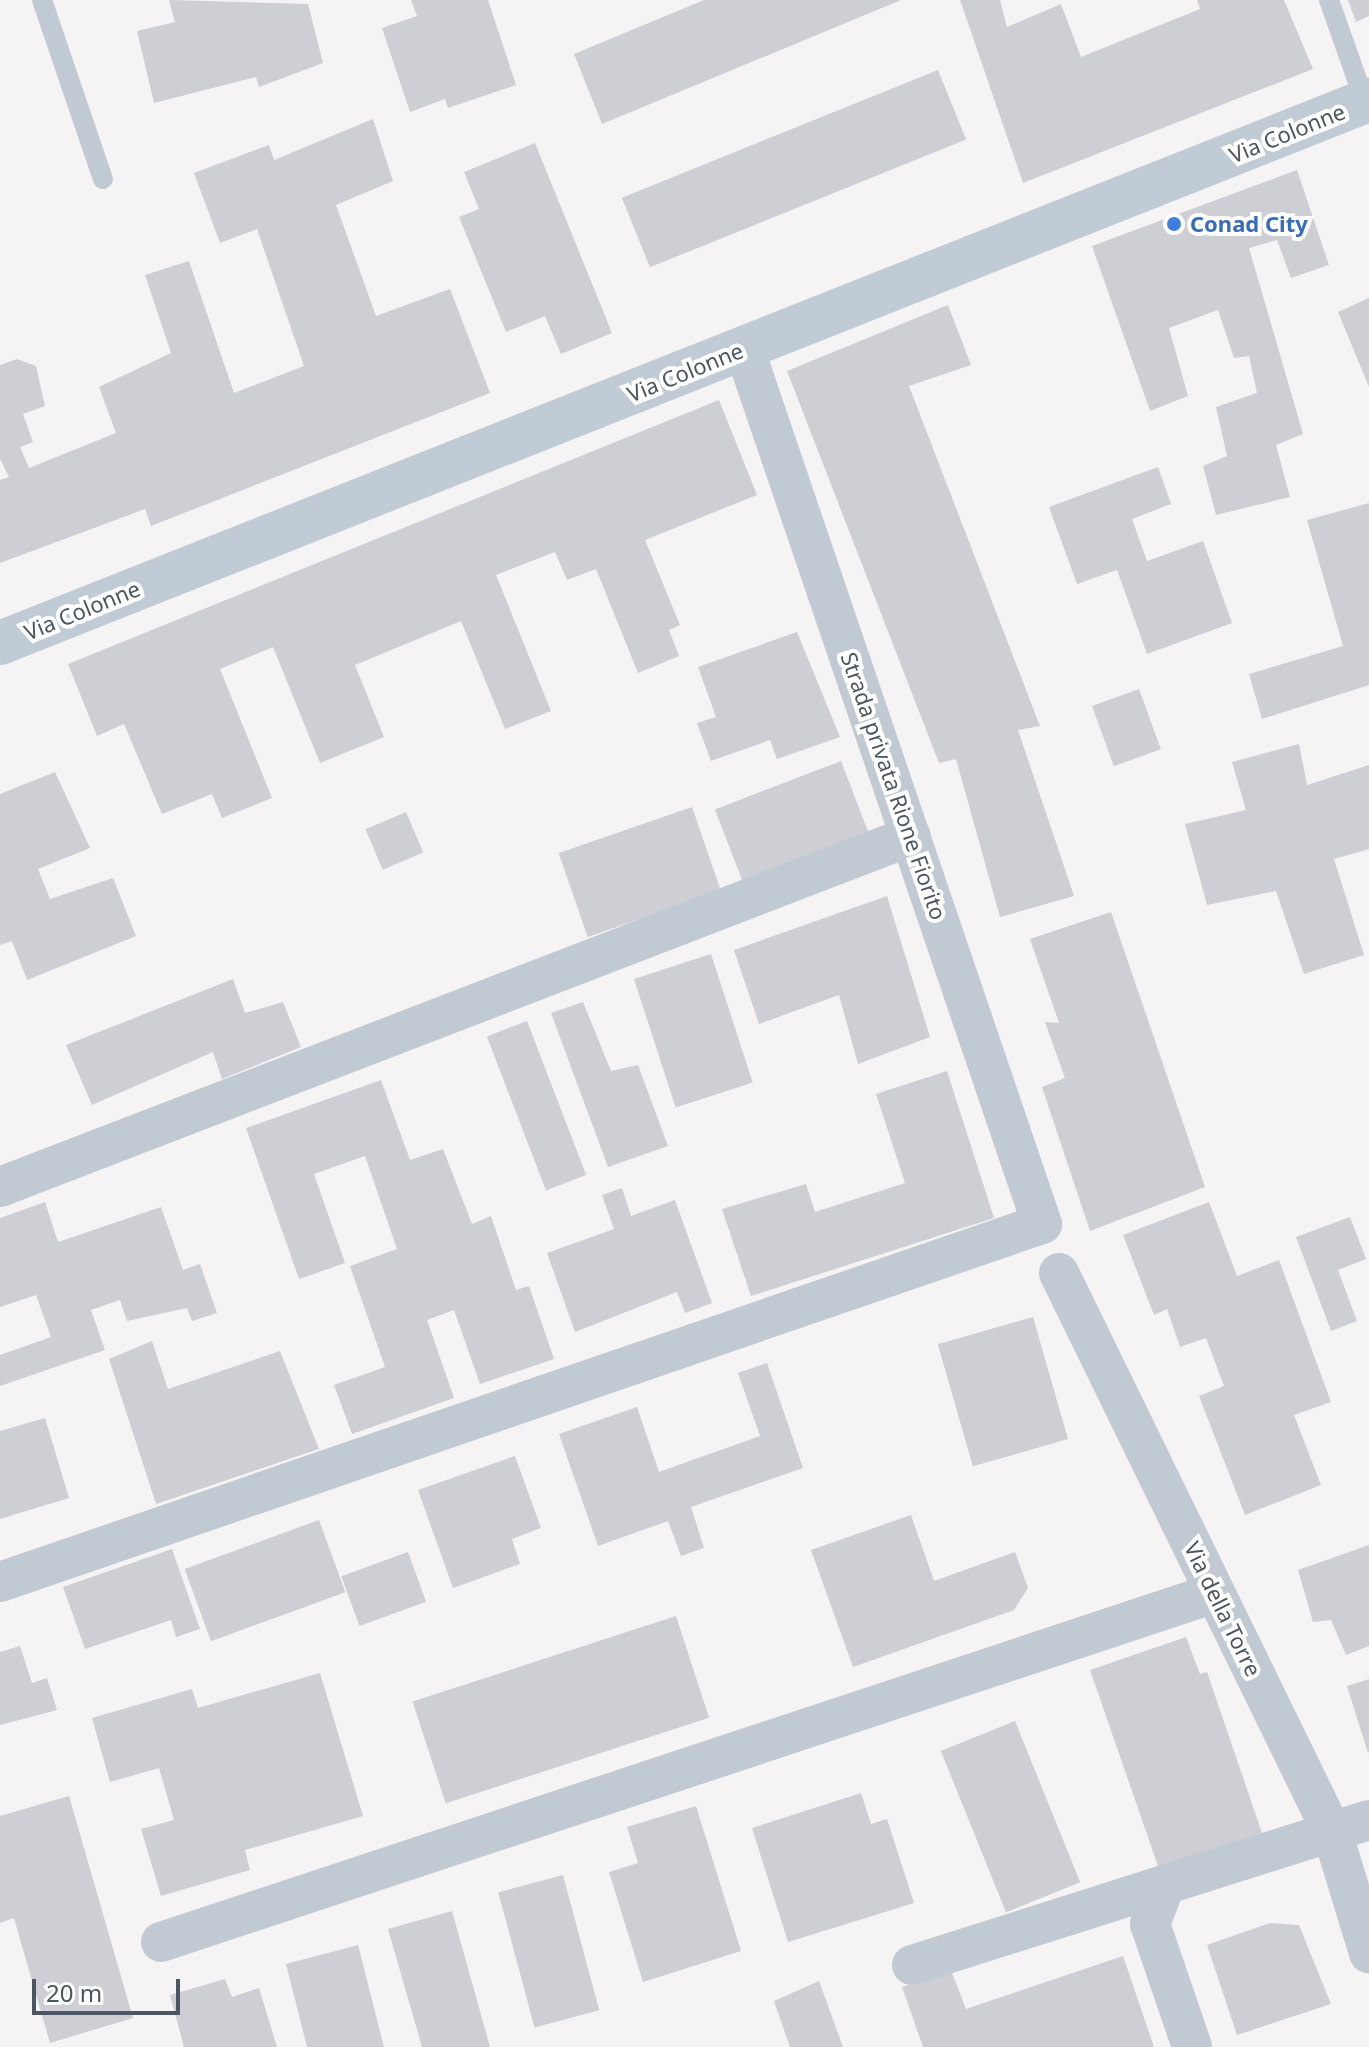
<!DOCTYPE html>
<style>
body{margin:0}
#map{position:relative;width:1369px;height:2047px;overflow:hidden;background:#f5f3f3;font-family:"Noto Sans",sans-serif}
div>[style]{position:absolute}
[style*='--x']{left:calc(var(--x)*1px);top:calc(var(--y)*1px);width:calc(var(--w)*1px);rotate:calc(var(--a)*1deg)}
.building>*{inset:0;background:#cdcfd5;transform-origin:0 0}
.lane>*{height:20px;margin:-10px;padding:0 10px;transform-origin:10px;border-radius:10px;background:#c1cad2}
.street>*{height:40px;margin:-20px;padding:0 20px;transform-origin:20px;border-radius:20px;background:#c1cad2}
.secondary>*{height:44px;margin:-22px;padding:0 22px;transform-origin:22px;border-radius:22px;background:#c1cbd6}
.dots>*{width:22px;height:22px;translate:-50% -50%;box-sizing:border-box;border:4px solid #fff;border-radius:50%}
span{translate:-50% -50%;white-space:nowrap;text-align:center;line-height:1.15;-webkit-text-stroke:8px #fff;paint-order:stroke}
.street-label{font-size:22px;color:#4a5661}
.shop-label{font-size:22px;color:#366cbe;font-weight:700}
.left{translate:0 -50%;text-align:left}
.scale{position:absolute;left:32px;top:1979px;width:148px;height:36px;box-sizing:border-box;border:4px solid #4a5661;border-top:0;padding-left:10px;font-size:24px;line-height:28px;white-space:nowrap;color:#4a5661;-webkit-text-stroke:6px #fff;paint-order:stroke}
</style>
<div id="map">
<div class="building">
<i style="clip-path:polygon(169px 0,308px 4px,323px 63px,259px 87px,256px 77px,154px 103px,137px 31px,175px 22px)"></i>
<i style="clip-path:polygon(411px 0,488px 0,516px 85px,448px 108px,445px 99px,410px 112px,382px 28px,417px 16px)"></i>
<i style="clip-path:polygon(704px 0,901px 0,602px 124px,574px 54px)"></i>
<i style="clip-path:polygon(960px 0,1000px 0,1007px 27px,1061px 4px,1081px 57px,1200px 9px,1197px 0,1284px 0,1313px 69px,1023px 183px)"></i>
<i style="clip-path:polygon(1348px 0,1369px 0,1369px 16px,1356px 22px)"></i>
<i style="left:938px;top:70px;width:75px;height:341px;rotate:68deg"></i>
<i style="clip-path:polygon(373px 119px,393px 181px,336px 205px,376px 316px,450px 289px,490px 393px,151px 526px,145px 509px,0 563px,0 480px,9px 477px,0 459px,0 365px,17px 359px,36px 366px,45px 406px,23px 414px,33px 442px,20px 447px,29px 468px,116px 433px,99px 387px,171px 353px,145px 275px,189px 261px,234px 393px,304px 366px,257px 229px,220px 243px,194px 173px,269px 145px,274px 160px)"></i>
<i style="clip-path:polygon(535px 143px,612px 333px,561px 354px,545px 316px,506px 332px,459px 217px,479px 209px,464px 172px)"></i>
<i style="clip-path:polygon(1297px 170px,1329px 265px,1291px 278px,1277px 240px,1249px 248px,1303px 434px,1276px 445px,1290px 497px,1216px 515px,1203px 466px,1227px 456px,1216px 407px,1257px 393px,1249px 356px,1234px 358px,1218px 310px,1169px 328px,1188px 396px,1150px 411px,1092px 246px)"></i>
<i style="clip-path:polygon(1369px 298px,1369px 387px,1338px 312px)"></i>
<i style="clip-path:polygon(948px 305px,971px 365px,909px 386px,1040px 726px,1018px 730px,1074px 896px,1000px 917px,956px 759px,939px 763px,787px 371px)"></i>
<i style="clip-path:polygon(719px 400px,757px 495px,645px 540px,680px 625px,669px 630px,679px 656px,638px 673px,596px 569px,567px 580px,555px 552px,496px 575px,551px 711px,505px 729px,461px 621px,355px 665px,384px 737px,320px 763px,273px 647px,220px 669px,272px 798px,222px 818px,212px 794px,162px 814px,124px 724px,97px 736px,68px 664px)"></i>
<i style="clip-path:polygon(1158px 467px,1171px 504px,1132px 519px,1147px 561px,1203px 541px,1232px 623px,1147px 654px,1117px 570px,1077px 584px,1049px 507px)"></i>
<i style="clip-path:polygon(1369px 503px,1369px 685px,1262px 719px,1249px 674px,1343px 646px,1307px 520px)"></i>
<i style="clip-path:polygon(797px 632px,840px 737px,777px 759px,770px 740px,711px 761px,697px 723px,716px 717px,698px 667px)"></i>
<i style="left:1139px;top:689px;width:64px;height:50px;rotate:70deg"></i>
<i style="clip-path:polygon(1299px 744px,1307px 785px,1369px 765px,1369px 849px,1334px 859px,1364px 955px,1304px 974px,1276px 891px,1207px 905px,1185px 824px,1246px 810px,1232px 762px)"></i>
<i style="left:841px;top:761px;width:83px;height:135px;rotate:69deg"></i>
<i style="clip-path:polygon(55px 772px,90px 848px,38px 869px,50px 899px,113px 878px,136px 936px,27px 980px,12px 941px,0 945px,0 794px)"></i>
<i style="left:692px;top:807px;width:89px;height:141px;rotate:71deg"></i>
<i style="left:406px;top:812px;width:44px;height:44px;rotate:67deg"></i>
<i style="clip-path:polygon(887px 896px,930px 1037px,858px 1064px,839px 995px,759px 1024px,734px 950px)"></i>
<i style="clip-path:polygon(1111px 912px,1205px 1187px,1090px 1231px,1042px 1087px,1065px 1078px,1045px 1022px,1059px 1023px,1030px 939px)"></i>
<i style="left:711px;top:954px;width:135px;height:81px;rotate:72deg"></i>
<i style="clip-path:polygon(233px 979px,245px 1013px,283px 1002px,301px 1047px,222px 1079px,213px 1052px,92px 1105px,66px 1045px)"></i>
<i style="clip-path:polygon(583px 1002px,611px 1071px,638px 1065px,668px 1146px,608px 1167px,551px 1013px)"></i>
<i style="left:527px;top:1021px;width:165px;height:43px;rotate:69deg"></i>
<i style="clip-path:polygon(947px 1071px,994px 1218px,751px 1296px,722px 1209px,806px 1184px,815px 1212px,905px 1183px,876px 1094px)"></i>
<i style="clip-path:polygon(381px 1080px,410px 1160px,443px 1149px,472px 1224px,491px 1216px,516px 1290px,529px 1286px,554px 1359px,480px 1384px,454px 1310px,427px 1320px,454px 1398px,352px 1434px,334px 1385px,385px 1367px,350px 1266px,397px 1249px,365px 1156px,314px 1174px,345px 1263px,299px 1279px,246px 1128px)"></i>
<i style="clip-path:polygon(622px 1188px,631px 1216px,675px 1200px,712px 1303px,685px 1313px,677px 1292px,575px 1332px,547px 1253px,614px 1229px,602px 1195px)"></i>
<i style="clip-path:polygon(45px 1202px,58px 1242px,161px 1207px,183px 1270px,200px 1264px,217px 1313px,192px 1321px,187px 1308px,127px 1321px,120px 1300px,91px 1310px,105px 1350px,0 1386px,0 1355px,51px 1337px,36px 1295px,0 1307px,0 1218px)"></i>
<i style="clip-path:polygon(1209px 1202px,1237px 1276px,1279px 1260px,1331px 1402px,1294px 1415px,1321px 1485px,1245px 1515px,1199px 1396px,1224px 1386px,1206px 1338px,1180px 1347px,1167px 1309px,1154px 1315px,1123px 1235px)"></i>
<i style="clip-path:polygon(1350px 1217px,1366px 1259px,1338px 1270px,1357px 1321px,1331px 1331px,1296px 1237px)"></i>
<i style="left:1033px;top:1317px;width:127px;height:99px;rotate:74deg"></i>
<i style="clip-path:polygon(152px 1341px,168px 1389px,280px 1351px,319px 1449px,156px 1504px,109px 1359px)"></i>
<i style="clip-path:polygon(767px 1363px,803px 1468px,691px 1507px,704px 1548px,681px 1556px,668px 1521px,598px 1546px,559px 1434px,637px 1407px,659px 1472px,760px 1436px,738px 1373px)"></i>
<i style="clip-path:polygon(45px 1418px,69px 1498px,0 1519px,0 1431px)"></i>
<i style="clip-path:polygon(515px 1456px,541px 1528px,512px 1539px,520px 1564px,453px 1588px,418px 1490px)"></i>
<i style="clip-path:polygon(911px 1515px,934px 1581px,1015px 1552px,1028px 1588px,1014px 1610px,853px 1667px,811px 1550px)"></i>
<i style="left:319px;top:1520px;width:77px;height:143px;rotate:70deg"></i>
<i style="clip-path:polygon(1369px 1545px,1369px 1646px,1346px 1655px,1331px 1620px,1313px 1622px,1298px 1570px)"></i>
<i style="clip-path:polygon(172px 1549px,200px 1629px,176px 1637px,171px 1620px,85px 1649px,63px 1587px)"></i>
<i style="left:408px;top:1552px;width:53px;height:71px;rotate:70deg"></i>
<i style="left:676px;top:1616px;width:107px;height:277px;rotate:72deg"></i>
<i style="clip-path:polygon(1186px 1637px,1200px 1674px,1207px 1672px,1262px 1833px,1159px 1869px,1090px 1670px)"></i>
<i style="clip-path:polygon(20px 1646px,32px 1683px,47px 1678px,57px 1710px,0 1725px,0 1652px)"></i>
<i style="clip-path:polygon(320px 1673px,363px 1816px,245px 1850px,250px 1870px,161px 1896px,141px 1829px,174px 1820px,159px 1768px,110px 1782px,92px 1718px,192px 1689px,198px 1708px)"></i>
<i style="clip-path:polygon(1369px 1679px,1369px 1752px,1368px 1753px,1347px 1686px)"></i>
<i style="left:1015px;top:1721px;width:174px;height:80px;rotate:68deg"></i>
<i style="clip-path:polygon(861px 1793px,871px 1824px,887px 1819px,914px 1903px,788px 1942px,752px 1828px)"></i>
<i style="clip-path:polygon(69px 1796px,133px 2018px,50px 2043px,14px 1918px,0 1923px,0 1816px)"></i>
<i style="clip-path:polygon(696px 1806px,741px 1951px,643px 1982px,609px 1872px,638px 1863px,627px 1827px)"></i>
<i style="left:563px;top:1875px;width:140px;height:67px;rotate:75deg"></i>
<i style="clip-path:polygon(452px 1911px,490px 2047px,422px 2047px,388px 1929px)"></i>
<i style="clip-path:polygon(1270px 1923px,1299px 1925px,1331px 2004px,1237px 2035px,1207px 1945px)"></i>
<i style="clip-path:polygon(358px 1945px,384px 2047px,307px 2047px,286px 1964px)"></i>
<i style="clip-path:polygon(1123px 1956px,1154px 2047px,923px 2047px,902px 1987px,951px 1970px,966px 2009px)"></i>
<i style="clip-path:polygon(225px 1979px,232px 1997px,259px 1988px,277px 2047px,184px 2047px,170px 1995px)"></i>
<i style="clip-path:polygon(819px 1981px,843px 2047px,790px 2047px,774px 2001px)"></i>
</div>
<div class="lane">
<i style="--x:42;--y:0;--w:189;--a:71.2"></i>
<i style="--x:1329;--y:0;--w:108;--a:70.6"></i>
</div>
<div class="street">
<i style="--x:0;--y:1187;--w:976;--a:-21.07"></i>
<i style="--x:1059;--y:1273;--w:622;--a:63.97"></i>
<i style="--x:1332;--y:1832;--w:127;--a:73"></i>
<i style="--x:0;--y:1582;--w:1102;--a:-18.96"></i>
<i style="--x:1042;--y:1224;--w:925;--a:-108.79"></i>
<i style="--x:1165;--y:1885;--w:42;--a:111"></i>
<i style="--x:1150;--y:1924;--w:130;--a:71.1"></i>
<i style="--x:161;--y:1942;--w:1110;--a:-18.32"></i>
<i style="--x:912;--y:1965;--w:479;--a:-17.6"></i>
</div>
<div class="secondary">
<i style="--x:0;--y:643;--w:1473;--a:-21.64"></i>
</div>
<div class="dots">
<i style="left:1174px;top:224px;background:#3f7fe0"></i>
</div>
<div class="street-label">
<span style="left:1287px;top:133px;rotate:-22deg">Via Colonne</span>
<span style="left:685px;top:372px;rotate:-22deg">Via Colonne</span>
<span style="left:82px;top:610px;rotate:-22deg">Via Colonne</span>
<span style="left:894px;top:786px;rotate:71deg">Strada privata Rione Fiorito</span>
<span style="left:1223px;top:1609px;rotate:64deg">Via della Torre</span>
</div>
<div class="shop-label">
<span class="left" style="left:1190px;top:224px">Conad City</span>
</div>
<div class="scale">20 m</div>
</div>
